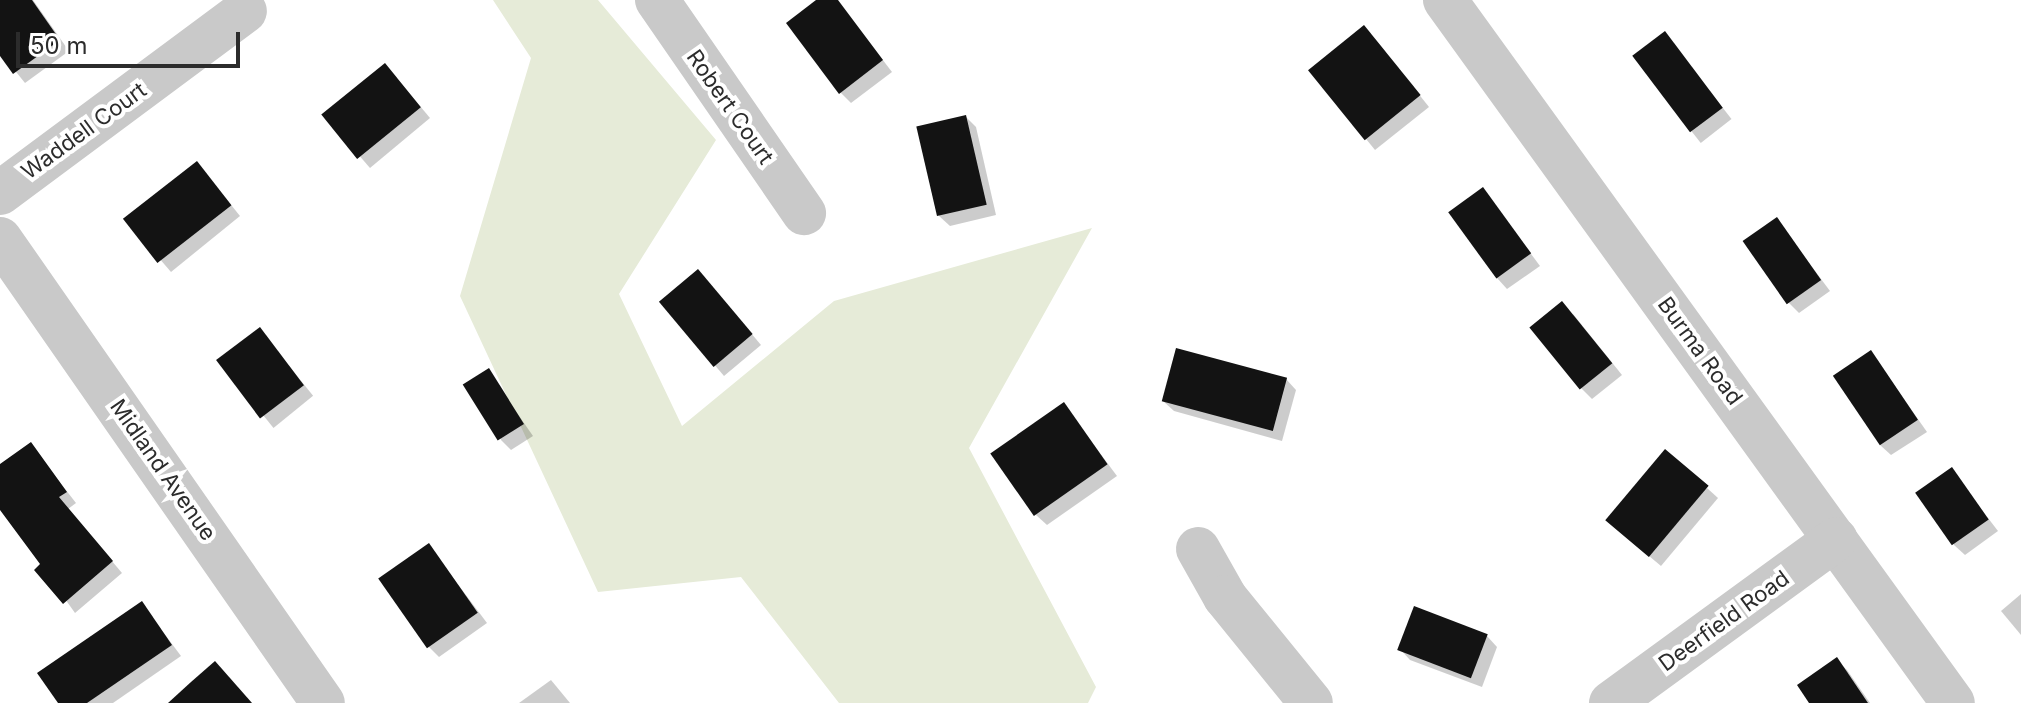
<!DOCTYPE html>
<style>
body{margin:0}
#map{position:relative;width:2021px;height:703px;overflow:hidden;background:#fff;font-family:Inter,sans-serif}
div>[style]{position:absolute}
[style*='--x']{left:calc(var(--x)*1px);top:calc(var(--y)*1px);width:calc(var(--w)*1px);rotate:calc(var(--a)*1deg)}
.green>*{inset:0;background:#e6ebd8}
.shadow>*{inset:0;background:#0003;transform-origin:0 0}
.building>*{inset:0;background:#131313;transform-origin:0 0}
.minor>*{height:44px;margin:-22px;padding:0 22px;transform-origin:22px;border-radius:22px;background:#c9c9c9}
span{translate:-50% -50%;white-space:nowrap;text-align:center;line-height:1.15;-webkit-text-stroke:8px #fff;paint-order:stroke}
.street-label{font-size:22px;color:#2c2c2c}
.scale{position:absolute;left:16px;top:32px;width:224px;height:36px;box-sizing:border-box;border:4px solid #2c2c2c;border-top:0;padding-left:10px;font-size:24px;line-height:28px;white-space:nowrap;color:#2c2c2c;-webkit-text-stroke:6px #fff;paint-order:stroke}
</style>
<div id="map">
<div class="green">
<i style="clip-path:polygon(493px 0,598px 0,716px 140px,619px 294px,682px 426px,834px 301px,1092px 228px,969px 448px,1096px 687px,1088px 703px,839px 703px,741px 577px,598px 592px,460px 296px,531px 58px)"></i>
</div>
<div class="shadow">
<i style="clip-path:polygon(0 0,33px 0,69px 51px,25px 83px,0 52px)"></i>
<i style="clip-path:polygon(819px 0,837px 0,892px 72px,851px 103px,841px 93px)"></i>
<i style="left:1665px;top:34px;width:108px;height:39px;rotate:52deg"></i>
<i style="clip-path:polygon(1375px 39px,1429px 107px,1375px 150px,1311px 71px)"></i>
<i style="clip-path:polygon(395px 76px,430px 118px,370px 168px,324px 115px)"></i>
<i style="clip-path:polygon(966px 117px,976px 127px,996px 215px,950px 226px,939px 216px)"></i>
<i style="clip-path:polygon(207px 175px,240px 216px,171px 272px,127px 221px)"></i>
<i style="clip-path:polygon(1483px 189px,1540px 266px,1507px 289px,1497px 278px)"></i>
<i style="clip-path:polygon(1777px 220px,1830px 291px,1799px 313px,1789px 303px)"></i>
<i style="clip-path:polygon(709px 283px,761px 345px,724px 376px,662px 303px)"></i>
<i style="clip-path:polygon(1573px 314px,1622px 375px,1592px 399px,1581px 388px)"></i>
<i style="left:259px;top:329px;width:86px;height:51px;rotate:51deg"></i>
<i style="clip-path:polygon(1871px 352px,1927px 432px,1891px 455px,1880px 445px)"></i>
<i style="clip-path:polygon(488px 371px,533px 436px,511px 450px,501px 440px)"></i>
<i style="clip-path:polygon(1286px 379px,1296px 390px,1282px 441px,1174px 411px,1163px 401px)"></i>
<i style="clip-path:polygon(1064px 405px,1117px 476px,1047px 525px,1036px 515px)"></i>
<i style="clip-path:polygon(30px 444px,76px 503px,68px 509px,122px 573px,75px 613px,0 507px,0 466px)"></i>
<i style="clip-path:polygon(1951px 470px,1998px 531px,1965px 555px,1954px 545px)"></i>
<i style="clip-path:polygon(1707px 488px,1718px 498px,1661px 566px,1618px 530px)"></i>
<i style="clip-path:polygon(429px 546px,487px 623px,439px 657px,428px 646px)"></i>
<i style="clip-path:polygon(2021px 594px,2021px 635px,2001px 611px)"></i>
<i style="clip-path:polygon(142px 604px,181px 656px,113px 703px,60px 703px)"></i>
<i style="clip-path:polygon(1487px 636px,1497px 647px,1482px 687px,1410px 660px,1400px 649px)"></i>
<i style="clip-path:polygon(1836px 660px,1847px 670px,1870px 703px,1812px 703px)"></i>
<i style="clip-path:polygon(551px 680px,570px 703px,519px 703px)"></i>
</div>
<div class="building">
<i style="clip-path:polygon(0 0,32px 0,60px 40px,13px 74px,0 56px)"></i>
<i style="clip-path:polygon(816px 0,838px 0,883px 60px,839px 94px,786px 23px)"></i>
<i style="left:1364px;top:25px;width:90px;height:72px;rotate:51deg"></i>
<i style="left:1665px;top:31px;width:96px;height:41px;rotate:53deg"></i>
<i style="left:385px;top:63px;width:57px;height:82px;rotate:51deg"></i>
<i style="left:966px;top:115px;width:92px;height:51px;rotate:77deg"></i>
<i style="left:197px;top:161px;width:56px;height:94px;rotate:52deg"></i>
<i style="left:1483px;top:187px;width:82px;height:43px;rotate:54deg"></i>
<i style="left:1777px;top:217px;width:77px;height:42px;rotate:55deg"></i>
<i style="left:698px;top:269px;width:85px;height:51px;rotate:50deg"></i>
<i style="left:1562px;top:301px;width:80px;height:42px;rotate:51deg"></i>
<i style="left:260px;top:327px;width:73px;height:55px;rotate:53deg"></i>
<i style="left:1176px;top:348px;width:115px;height:55px;rotate:15deg"></i>
<i style="left:1871px;top:350px;width:84px;height:46px;rotate:56deg"></i>
<i style="left:489px;top:368px;width:66px;height:31px;rotate:58deg"></i>
<i style="left:1064px;top:402px;width:76px;height:90px;rotate:55deg"></i>
<i style="clip-path:polygon(31px 442px,67px 492px,59px 497px,113px 561px,63px 604px,34px 570px,40px 564px,0 510px,0 464px)"></i>
<i style="left:1665px;top:449px;width:57px;height:93px;rotate:40deg"></i>
<i style="left:1952px;top:467px;width:64px;height:45px;rotate:55deg"></i>
<i style="left:429px;top:543px;width:85px;height:62px;rotate:55deg"></i>
<i style="clip-path:polygon(142px 601px,172px 645px,87px 703px,58px 703px,37px 673px)"></i>
<i style="left:1414px;top:606px;width:79px;height:47px;rotate:21deg"></i>
<i style="clip-path:polygon(1837px 657px,1868px 703px,1809px 703px,1797px 685px)"></i>
<i style="clip-path:polygon(215px 661px,252px 703px,168px 703px,191px 682px)"></i>
</div>
<div class="minor">
<i style="--x:657;--y:0;--w:259;--a:55.4"></i>
<i style="--x:1445;--y:0;--w:867;--a:54.15"></i>
<i style="--x:0;--y:193;--w:305;--a:-36.6"></i>
<i style="--x:0;--y:239;--w:565;--a:55.16"></i>
<i style="--x:1198;--y:549;--w:55;--a:60.6"></i>
<i style="--x:1225;--y:597;--w:136;--a:50.9"></i>
<i style="--x:1611;--y:703;--w:278;--a:-36.1"></i>
</div>
<div class="street-label">
<span style="left:730px;top:107px;rotate:55deg">Robert Court</span>
<span style="left:84px;top:131px;rotate:-36deg">Waddell Court</span>
<span style="left:1700px;top:351px;rotate:54deg">Burma Road</span>
<span style="left:163px;top:470px;rotate:55deg">Midland Avenue</span>
<span style="left:1724px;top:621px;rotate:-36deg">Deerfield Road</span>
</div>
<div class="scale">50 m</div>
</div>
